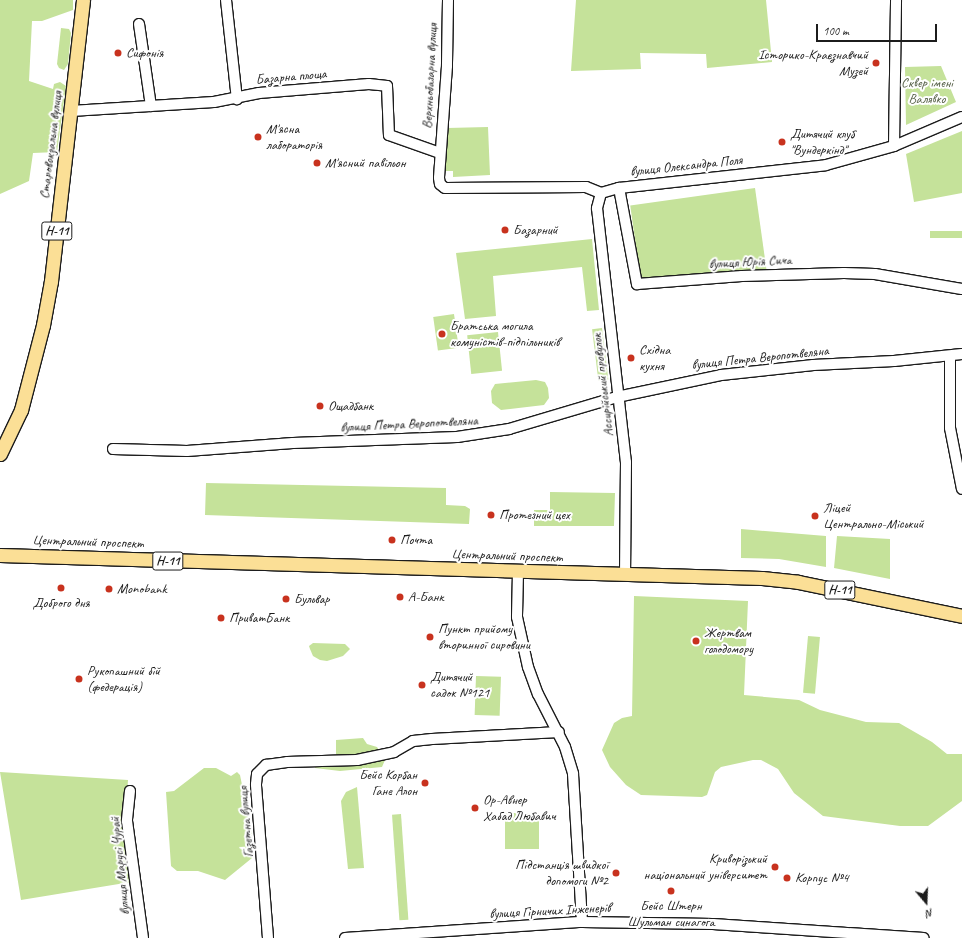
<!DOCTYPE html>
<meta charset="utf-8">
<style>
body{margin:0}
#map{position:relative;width:962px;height:938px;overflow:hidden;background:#fff;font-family:Caveat,sans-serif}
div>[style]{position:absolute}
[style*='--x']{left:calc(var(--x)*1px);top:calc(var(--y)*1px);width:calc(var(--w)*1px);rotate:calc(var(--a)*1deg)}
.green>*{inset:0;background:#c5e29a;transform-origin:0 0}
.roads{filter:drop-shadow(1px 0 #1c1c1c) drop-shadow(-1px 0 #1c1c1c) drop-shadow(0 1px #1c1c1c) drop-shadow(0 -1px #1c1c1c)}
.minor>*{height:10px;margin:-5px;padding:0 5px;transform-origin:5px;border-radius:5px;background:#fff}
.major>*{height:13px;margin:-6.5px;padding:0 6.5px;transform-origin:6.5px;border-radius:6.5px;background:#fbdf96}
.dots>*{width:11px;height:11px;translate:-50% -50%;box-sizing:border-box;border:2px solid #fff;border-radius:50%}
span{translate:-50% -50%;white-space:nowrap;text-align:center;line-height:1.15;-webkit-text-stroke:4px #fff;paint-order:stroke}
.shield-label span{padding:1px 3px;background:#fff;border:1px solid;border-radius:3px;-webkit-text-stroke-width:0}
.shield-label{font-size:13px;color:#1c1c1c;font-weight:700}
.poi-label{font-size:14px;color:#1c1c1c}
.left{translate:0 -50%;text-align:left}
.right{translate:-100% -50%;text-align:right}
.street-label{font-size:14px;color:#1c1c1c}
.park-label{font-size:14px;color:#576148}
.north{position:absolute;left:906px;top:882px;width:40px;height:40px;-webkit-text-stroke:3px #fff;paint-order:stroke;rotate:161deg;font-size:11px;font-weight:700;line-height:16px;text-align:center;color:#1c1c1c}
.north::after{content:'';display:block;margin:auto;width:14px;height:18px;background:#1c1c1c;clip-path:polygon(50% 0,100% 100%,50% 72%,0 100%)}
.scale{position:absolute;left:816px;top:24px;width:121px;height:18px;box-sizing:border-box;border:2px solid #1c1c1c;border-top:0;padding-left:5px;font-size:12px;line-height:14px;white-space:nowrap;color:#1c1c1c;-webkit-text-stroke:3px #fff;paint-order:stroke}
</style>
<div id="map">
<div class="green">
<i style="clip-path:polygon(0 0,73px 0,73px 10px,42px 21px,32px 21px,29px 81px,53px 89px,54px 84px,60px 82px,66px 86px,57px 152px,33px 153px,29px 181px,0 194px)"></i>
<i style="clip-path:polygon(576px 0,766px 0,772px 62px,707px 68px,706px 54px,640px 53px,641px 69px,571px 71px)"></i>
<i style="clip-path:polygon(61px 28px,69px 29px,71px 33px,68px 64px,64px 70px,59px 68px,57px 64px)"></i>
<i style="clip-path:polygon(941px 66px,956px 102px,906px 125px,905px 67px)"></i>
<i style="clip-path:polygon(488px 127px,490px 175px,453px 177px,453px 171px,445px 171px,447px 128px)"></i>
<i style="clip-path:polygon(962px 131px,962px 193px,914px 202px,906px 154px)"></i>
<i style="left:755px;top:188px;width:83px;height:126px;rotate:82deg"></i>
<i style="left:962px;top:231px;width:7px;height:32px;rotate:90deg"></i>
<i style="clip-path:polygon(592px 239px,599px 310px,587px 311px,582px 267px,493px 276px,496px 316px,465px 319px,456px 253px)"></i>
<i style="left:454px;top:314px;width:34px;height:21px;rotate:82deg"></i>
<i style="left:602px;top:328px;width:52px;height:10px;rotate:83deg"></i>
<i style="left:498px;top:332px;width:39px;height:31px;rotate:84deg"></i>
<i style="clip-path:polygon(536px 380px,545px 382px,548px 388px,549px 398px,544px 405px,501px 410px,492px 403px,491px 391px,495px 384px)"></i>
<i style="clip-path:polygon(206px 483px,446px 488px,446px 505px,465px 506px,470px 509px,469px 524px,205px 515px)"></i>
<i style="clip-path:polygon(550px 492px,615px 493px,614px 526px,534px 526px,534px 510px,550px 510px)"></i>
<i style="clip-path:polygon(741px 529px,826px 536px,826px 567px,779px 559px,741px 558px)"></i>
<i style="clip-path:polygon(837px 536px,890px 539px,890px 579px,834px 568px)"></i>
<i style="clip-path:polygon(634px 596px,748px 601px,744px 695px,799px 700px,820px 710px,866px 722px,899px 723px,932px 742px,947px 754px,962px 754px,962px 801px,928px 826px,900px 826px,823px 816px,794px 793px,778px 769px,761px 760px,753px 760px,721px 767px,715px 772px,707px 795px,702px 797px,641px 795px,626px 785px,610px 767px,602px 750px,614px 723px,622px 718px,632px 716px)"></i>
<i style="left:808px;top:636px;width:12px;height:57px;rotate:5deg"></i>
<i style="clip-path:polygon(313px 643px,345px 644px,350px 649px,343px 656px,327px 661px,320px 660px,313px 656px,310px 649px,309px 646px)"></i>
<i style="left:476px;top:676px;width:25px;height:39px;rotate:2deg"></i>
<i style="clip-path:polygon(363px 738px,367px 744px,377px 747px,385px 760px,382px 767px,340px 771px,315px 768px,314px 765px,336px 761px,336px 740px)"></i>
<i style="clip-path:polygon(204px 768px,216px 768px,231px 776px,237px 772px,240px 775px,252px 834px,252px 858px,225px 880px,198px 871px,177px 871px,171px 866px,166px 792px,174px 791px)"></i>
<i style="clip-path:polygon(0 772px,128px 780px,125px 822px,131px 882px,21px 900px)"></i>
<i style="clip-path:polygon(357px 787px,364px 868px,348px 869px,341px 801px,346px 792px)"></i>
<i style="left:539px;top:813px;width:36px;height:34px;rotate:90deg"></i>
<i style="left:401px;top:814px;width:106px;height:9px;rotate:86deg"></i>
</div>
<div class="roads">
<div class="minor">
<i style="--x:226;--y:0;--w:100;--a:83.7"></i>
<i style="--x:448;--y:0;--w:66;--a:90.9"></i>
<i style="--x:447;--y:66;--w:112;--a:94.1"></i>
<i style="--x:439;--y:178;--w:6;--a:81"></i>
<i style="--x:440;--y:184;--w:6;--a:39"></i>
<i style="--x:445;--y:188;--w:141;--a:-0.4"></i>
<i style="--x:586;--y:187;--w:16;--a:22"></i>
<i style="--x:601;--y:193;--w:19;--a:-16"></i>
<i style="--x:619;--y:188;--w:208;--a:-6.3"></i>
<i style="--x:826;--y:165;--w:71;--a:-15.6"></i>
<i style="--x:894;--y:146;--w:74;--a:-23.1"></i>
<i style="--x:139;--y:24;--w:83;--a:81.7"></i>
<i style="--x:71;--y:111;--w:143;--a:-3.6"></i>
<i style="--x:214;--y:102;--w:46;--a:-11.3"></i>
<i style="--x:259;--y:93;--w:110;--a:-4.7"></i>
<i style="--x:369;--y:84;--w:18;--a:6"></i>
<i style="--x:387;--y:86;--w:49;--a:87.7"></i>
<i style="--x:389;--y:135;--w:54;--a:19.4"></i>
<i style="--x:894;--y:146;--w:146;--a:-89.2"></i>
<i style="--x:619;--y:188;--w:98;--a:79.4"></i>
<i style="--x:637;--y:284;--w:105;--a:-4.4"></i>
<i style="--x:742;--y:276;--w:102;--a:-1.7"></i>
<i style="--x:844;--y:273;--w:31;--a:2"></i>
<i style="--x:875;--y:274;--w:88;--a:9.8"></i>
<i style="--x:601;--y:193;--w:16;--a:105"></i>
<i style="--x:597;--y:208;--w:256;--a:83.5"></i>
<i style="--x:626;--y:462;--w:113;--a:90.5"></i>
<i style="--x:950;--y:356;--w:72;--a:90"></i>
<i style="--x:950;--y:428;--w:62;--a:78.9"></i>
<i style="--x:113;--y:449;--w:74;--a:1.5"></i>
<i style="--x:187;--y:451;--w:106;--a:-4.3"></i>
<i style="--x:293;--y:443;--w:164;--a:-2.1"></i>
<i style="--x:457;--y:437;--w:53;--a:-8.7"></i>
<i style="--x:509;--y:429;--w:113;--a:-16.5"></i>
<i style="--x:617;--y:397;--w:106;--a:-11.9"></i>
<i style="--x:721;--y:375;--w:93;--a:-6.2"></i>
<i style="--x:813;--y:365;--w:81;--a:-2.8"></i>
<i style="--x:894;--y:361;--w:68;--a:-5.9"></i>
<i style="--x:518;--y:572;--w:45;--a:91.3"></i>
<i style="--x:517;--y:617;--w:51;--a:77.6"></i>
<i style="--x:528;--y:667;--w:29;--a:70"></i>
<i style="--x:538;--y:694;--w:59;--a:63"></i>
<i style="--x:565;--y:747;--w:28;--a:73"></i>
<i style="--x:573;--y:774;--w:148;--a:86.5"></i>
<i style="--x:130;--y:791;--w:30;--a:96"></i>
<i style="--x:127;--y:821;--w:118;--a:82.2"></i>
<i style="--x:268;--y:938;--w:154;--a:-94.5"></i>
<i style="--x:256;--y:784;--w:10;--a:-84"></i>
<i style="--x:257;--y:774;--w:13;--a:-45"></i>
<i style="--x:266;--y:765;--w:21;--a:-8"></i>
<i style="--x:287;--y:762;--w:70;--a:-1.6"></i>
<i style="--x:357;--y:760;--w:38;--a:-12"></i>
<i style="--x:394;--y:752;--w:22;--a:-30"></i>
<i style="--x:413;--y:741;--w:19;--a:-6"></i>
<i style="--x:432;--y:739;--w:127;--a:-3.2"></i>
<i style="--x:345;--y:938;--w:238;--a:-3.9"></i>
<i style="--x:582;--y:922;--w:131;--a:0.9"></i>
<i style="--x:713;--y:924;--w:211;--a:3.8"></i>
</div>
<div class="major">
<i style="--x:0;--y:454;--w:49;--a:-64.5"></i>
<i style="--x:21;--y:410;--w:88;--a:-75.5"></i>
<i style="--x:43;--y:325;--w:45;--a:-79.7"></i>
<i style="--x:51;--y:281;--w:283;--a:-83.5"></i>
<i style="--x:0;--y:555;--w:762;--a:1.73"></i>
<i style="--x:762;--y:578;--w:36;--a:6"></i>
<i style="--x:798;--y:582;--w:167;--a:11.7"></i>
</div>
</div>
<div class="dots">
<i style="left:118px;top:53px;background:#c8321e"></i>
<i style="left:876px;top:63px;background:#c8321e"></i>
<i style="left:258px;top:137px;background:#c8321e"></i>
<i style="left:782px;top:142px;background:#c8321e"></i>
<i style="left:317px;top:163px;background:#c8321e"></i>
<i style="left:505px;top:230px;background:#c8321e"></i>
<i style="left:442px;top:334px;background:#c8321e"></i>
<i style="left:631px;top:358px;background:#c8321e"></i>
<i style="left:320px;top:406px;background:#c8321e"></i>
<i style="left:491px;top:515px;background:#c8321e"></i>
<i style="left:815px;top:516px;background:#c8321e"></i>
<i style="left:392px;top:540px;background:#c8321e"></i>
<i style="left:61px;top:588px;background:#c8321e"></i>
<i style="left:109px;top:589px;background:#c8321e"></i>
<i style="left:400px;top:597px;background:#c8321e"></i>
<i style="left:286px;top:599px;background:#c8321e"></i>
<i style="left:221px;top:618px;background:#c8321e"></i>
<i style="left:430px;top:637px;background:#c8321e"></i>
<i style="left:696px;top:641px;background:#c8321e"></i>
<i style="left:79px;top:679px;background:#c8321e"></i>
<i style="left:422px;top:685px;background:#c8321e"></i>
<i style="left:425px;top:783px;background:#c8321e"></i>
<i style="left:475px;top:808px;background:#c8321e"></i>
<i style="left:775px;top:867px;background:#c8321e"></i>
<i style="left:616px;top:873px;background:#c8321e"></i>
<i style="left:787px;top:878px;background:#c8321e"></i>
<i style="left:671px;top:891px;background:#c8321e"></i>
</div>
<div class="shield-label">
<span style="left:57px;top:231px">Н-11</span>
<span style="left:168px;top:561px">Н-11</span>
<span style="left:840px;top:590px">Н-11</span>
</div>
<div class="poi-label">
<span class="left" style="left:126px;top:53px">Сифонія</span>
<span class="right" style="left:868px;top:63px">Історико-Краєзнавчий<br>Музей</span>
<span class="left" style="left:266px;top:137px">М'ясна<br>лабораторія</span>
<span class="left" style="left:790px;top:142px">Дитячий клуб<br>"Вундеркінд"</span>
<span class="left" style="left:325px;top:163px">М'ясний павільон</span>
<span class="left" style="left:513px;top:230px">Базарний</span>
<span class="left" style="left:450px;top:334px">Братська могила<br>комуністів-підпільників</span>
<span class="left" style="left:639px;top:358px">Східна<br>кухня</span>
<span class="left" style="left:328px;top:406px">Ощадбанк</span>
<span class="left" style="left:823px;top:516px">Ліцей<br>Центрально-Міський</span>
<span class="left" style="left:499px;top:515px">Протезний цех</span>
<span class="left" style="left:400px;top:540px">Почта</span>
<span class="left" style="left:117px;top:589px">Monobank</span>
<span class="left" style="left:408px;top:597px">А-Банк</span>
<span class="left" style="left:294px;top:599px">Бульвар</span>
<span style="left:61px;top:603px">Доброго дня</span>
<span class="left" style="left:229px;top:618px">ПриватБанк</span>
<span class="left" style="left:438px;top:637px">Пункт прийому<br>вторинної сировини</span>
<span class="left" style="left:704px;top:641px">Жертвам<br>голодомору</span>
<span class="left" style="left:87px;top:679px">Рукопашний бій<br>(федерація)</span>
<span class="left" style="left:430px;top:685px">Дитячий<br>садок №121</span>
<span class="right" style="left:417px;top:783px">Бейс Корбан<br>Гане Алон</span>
<span class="left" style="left:483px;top:808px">Ор-Авнер<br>Хабад Любавич</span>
<span class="right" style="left:767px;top:867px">Криворізький<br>національний університет</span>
<span class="right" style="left:608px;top:873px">Підстанція швидкої<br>допомоги №2</span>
<span class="left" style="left:795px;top:878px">Корпус №4</span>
<span style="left:671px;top:914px">Бейс Штерн<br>Шульман синагога</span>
</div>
<div class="street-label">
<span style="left:430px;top:76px;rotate:-87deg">Верхньобазарна вулиця</span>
<span style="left:291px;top:77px;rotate:-5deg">Базарна площа</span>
<span style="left:51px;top:145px;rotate:-83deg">Старовокзальна вулиця</span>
<span style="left:686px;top:166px;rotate:-6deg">вулиця Олександра Поля</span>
<span style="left:750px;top:262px;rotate:-3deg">вулиця Юрія Сича</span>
<span style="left:760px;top:358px;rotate:-6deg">вулиця Петра Веропотвеляна</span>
<span style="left:603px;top:385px;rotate:-97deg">Ассирійський провулок</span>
<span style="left:409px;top:424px;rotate:-3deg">вулиця Петра Веропотвеляна</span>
<span style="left:88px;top:542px;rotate:2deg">Центральний проспект</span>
<span style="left:507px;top:556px;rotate:2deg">Центральний проспект</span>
<span style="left:246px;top:822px;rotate:-95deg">Газетна вулиця</span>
<span style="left:120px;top:866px;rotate:-96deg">вулиця Марусі Чурай</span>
<span style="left:550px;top:911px;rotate:-3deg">вулиця Гірничих Інженерів</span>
</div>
<div class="park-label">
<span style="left:927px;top:91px">Сквер імені<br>Валявкo</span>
</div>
<div class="north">N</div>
<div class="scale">100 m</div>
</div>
